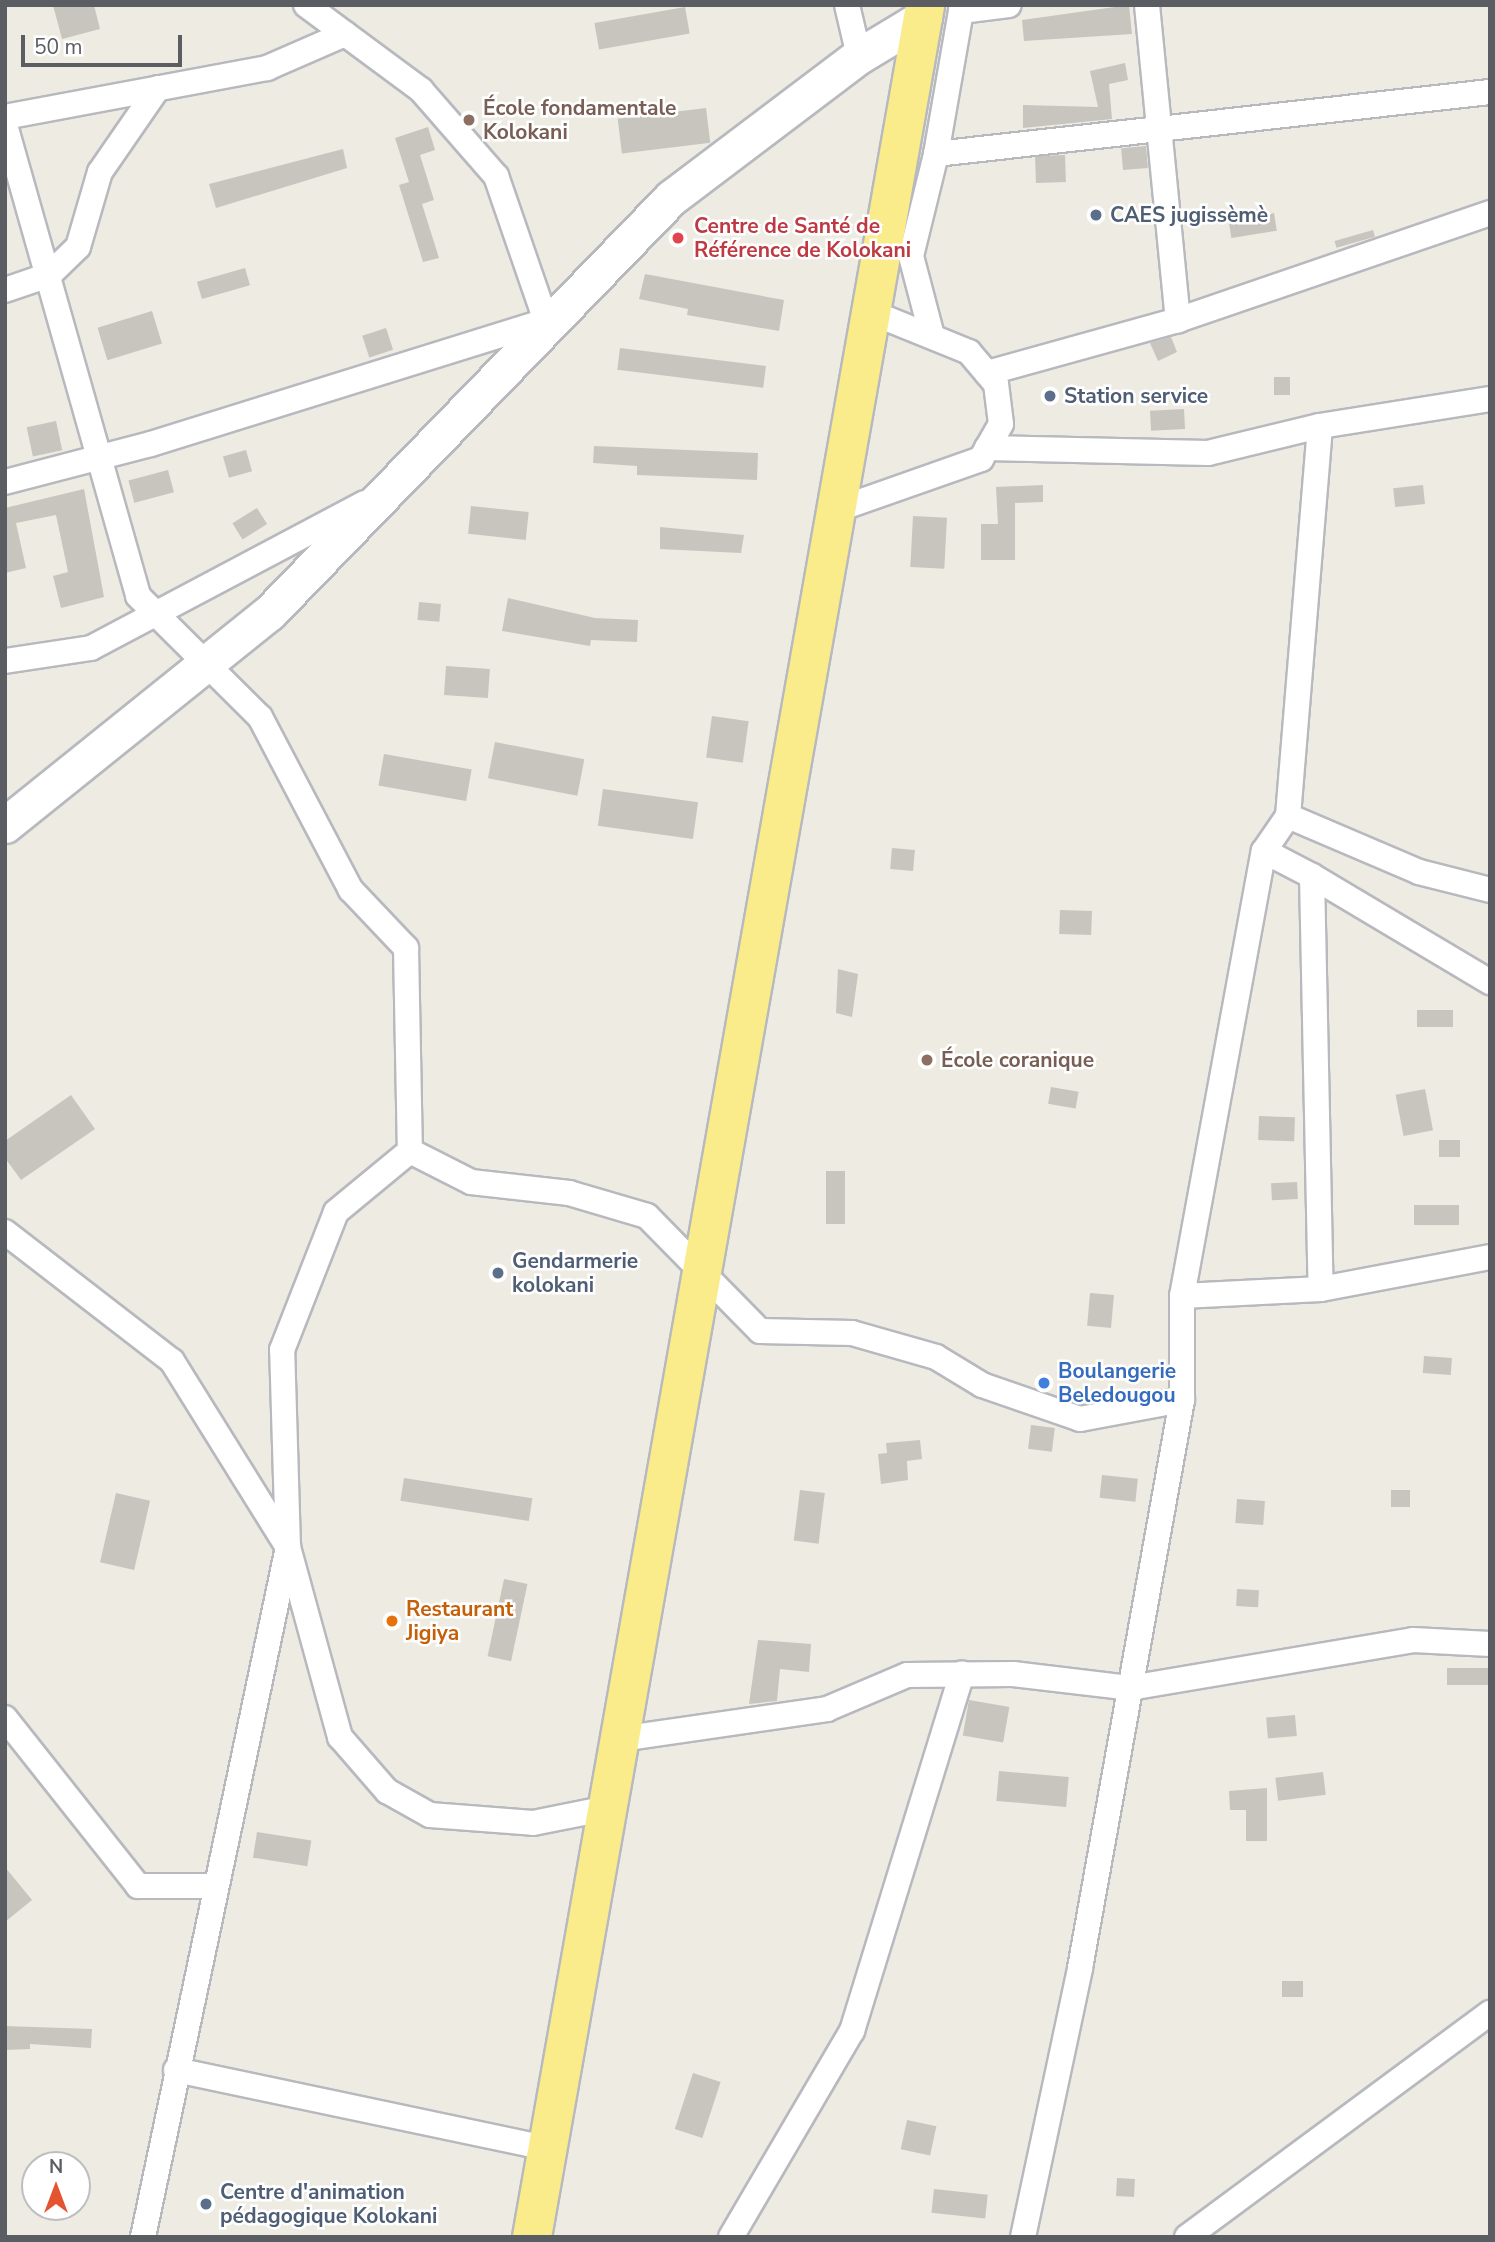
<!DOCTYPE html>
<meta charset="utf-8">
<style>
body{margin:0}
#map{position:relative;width:1495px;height:2242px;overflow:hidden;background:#edebe2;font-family:"Nunito Sans",sans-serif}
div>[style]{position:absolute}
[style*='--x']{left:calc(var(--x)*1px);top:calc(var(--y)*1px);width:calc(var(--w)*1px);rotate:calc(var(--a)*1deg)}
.building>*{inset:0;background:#c8c5bf;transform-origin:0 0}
.roads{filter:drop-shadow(2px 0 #b7b9be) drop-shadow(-2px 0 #b7b9be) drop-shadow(0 2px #b7b9be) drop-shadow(0 -2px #b7b9be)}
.street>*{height:24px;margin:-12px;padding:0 12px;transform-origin:12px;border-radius:12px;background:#fff}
.secondary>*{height:35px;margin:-17.5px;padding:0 17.5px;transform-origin:17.5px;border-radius:17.5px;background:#fff}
.highway>*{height:38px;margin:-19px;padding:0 19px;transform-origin:19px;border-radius:19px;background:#faeb8b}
.dots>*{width:19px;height:19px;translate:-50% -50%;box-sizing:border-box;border:4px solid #fff;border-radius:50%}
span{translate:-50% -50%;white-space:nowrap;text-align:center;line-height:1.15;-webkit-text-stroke:5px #fff;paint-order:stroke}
.education-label{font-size:21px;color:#785e54;font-weight:700}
.left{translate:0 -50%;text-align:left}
.service-label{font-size:21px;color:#4e5e75;font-weight:700}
.health-label{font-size:21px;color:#be3a42;font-weight:700}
.shop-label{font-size:21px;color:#366cbe;font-weight:700}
.food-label{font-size:21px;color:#c56008;font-weight:700}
.frame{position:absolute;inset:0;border:7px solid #5a5d62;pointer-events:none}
.north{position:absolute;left:21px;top:2151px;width:70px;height:70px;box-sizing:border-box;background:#fff;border:2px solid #bdbec0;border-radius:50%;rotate:0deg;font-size:19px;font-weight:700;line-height:28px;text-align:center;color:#5a5d62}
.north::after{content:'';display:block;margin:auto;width:24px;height:32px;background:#e45430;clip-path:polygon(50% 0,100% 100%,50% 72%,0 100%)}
.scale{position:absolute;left:21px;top:35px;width:161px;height:32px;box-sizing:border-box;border:4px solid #5a5d62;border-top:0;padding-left:9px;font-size:21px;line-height:24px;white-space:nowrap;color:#5a5d62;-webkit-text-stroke:5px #fff;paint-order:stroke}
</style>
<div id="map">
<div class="building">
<i style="clip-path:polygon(53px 5px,94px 5px,100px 29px,62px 39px)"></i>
<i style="clip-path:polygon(1129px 5px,1132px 34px,1024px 41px,1022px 20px)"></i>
<i style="left:685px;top:7px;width:27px;height:92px;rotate:80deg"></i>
<i style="clip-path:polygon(1125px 63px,1128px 80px,1109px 84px,1112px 119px,1023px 128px,1023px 105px,1098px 107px,1090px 71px)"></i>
<i style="left:706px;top:108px;width:35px;height:89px;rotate:83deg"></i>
<i style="clip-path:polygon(428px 127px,435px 150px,420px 155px,434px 200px,422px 204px,439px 258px,423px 262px,399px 185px,409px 182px,395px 138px)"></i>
<i style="left:1146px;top:146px;width:22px;height:25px;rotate:85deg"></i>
<i style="clip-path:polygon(343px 149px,347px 168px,216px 208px,209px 184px)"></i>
<i style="left:1065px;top:155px;width:27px;height:30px;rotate:88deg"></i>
<i style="left:1274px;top:213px;width:18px;height:46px;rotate:81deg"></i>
<i style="left:1373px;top:230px;width:7px;height:40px;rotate:74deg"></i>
<i style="left:245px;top:268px;width:18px;height:50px;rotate:74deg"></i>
<i style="clip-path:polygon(645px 274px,784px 300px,779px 331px,687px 315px,688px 309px,639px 299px)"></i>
<i style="left:152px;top:311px;width:34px;height:57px;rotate:73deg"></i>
<i style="left:386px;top:328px;width:23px;height:25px;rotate:72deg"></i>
<i style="clip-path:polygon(1171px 337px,1177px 352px,1158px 361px,1150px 343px)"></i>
<i style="left:620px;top:348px;width:147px;height:22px;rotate:7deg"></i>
<i style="left:1274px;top:377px;width:16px;height:18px"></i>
<i style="left:1184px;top:409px;width:20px;height:34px;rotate:87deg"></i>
<i style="left:56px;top:421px;width:30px;height:30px;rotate:78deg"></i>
<i style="clip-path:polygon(594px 446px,758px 453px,757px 480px,637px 475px,637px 466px,593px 463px)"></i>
<i style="left:246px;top:450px;width:22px;height:24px;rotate:74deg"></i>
<i style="left:168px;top:470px;width:23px;height:41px;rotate:75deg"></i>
<i style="clip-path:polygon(1043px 485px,1043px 502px,1015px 503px,1015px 560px,981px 560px,981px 524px,998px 524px,996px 487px)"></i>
<i style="left:1423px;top:485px;width:19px;height:30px;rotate:84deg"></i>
<i style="clip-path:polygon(84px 489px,104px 597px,61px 608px,53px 576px,68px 572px,56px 515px,16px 523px,26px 568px,5px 573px,5px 508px)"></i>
<i style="left:471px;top:506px;width:58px;height:28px;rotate:6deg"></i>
<i style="left:257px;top:508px;width:19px;height:29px;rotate:58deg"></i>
<i style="left:913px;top:516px;width:34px;height:51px;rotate:3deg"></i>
<i style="clip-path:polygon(660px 527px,744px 535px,741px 553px,660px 549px)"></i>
<i style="clip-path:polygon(508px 598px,595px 618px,638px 620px,637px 642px,591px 640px,590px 646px,502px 631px)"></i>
<i style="left:419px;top:602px;width:22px;height:18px;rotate:5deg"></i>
<i style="left:446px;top:666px;width:44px;height:29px;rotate:4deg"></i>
<i style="left:712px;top:716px;width:37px;height:42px;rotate:8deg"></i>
<i style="left:495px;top:742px;width:91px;height:37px;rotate:11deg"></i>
<i style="left:384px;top:754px;width:89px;height:32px;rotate:10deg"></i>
<i style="left:603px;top:789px;width:96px;height:37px;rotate:8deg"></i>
<i style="left:892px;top:848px;width:23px;height:21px;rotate:5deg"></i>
<i style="left:1060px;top:910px;width:32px;height:24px;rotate:2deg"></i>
<i style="clip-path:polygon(838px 969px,858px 974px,852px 1017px,836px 1013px)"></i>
<i style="left:1453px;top:1010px;width:17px;height:36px;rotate:90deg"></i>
<i style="left:1051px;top:1087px;width:28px;height:17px;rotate:10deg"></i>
<i style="left:1425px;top:1089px;width:42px;height:30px;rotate:79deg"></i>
<i style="clip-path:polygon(71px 1095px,95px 1129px,21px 1180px,5px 1158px,5px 1141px)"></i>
<i style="left:1259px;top:1116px;width:36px;height:24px;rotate:2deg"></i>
<i style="left:1439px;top:1140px;width:21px;height:17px"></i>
<i style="left:826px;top:1171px;width:19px;height:53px"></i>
<i style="left:1297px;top:1182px;width:17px;height:26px;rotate:87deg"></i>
<i style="left:1459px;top:1205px;width:20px;height:45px;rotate:90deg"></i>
<i style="left:1090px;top:1293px;width:24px;height:33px;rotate:5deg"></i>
<i style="left:1424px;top:1356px;width:28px;height:17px;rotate:4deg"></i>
<i style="left:1031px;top:1425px;width:24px;height:24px;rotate:7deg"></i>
<i style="clip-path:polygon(920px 1440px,922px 1459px,907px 1461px,908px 1480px,881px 1484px,878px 1454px,887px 1453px,886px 1443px)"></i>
<i style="left:1102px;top:1475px;width:36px;height:23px;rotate:6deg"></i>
<i style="left:404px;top:1478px;width:130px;height:23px;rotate:9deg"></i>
<i style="left:800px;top:1490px;width:25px;height:51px;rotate:7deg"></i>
<i style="left:1391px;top:1490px;width:19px;height:17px"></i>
<i style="left:116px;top:1493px;width:35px;height:71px;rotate:13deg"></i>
<i style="left:1237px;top:1499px;width:28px;height:24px;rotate:4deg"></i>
<i style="left:504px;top:1579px;width:24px;height:79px;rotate:12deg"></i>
<i style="left:1237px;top:1589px;width:22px;height:17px;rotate:3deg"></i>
<i style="clip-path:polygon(758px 1640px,811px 1644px,809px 1672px,780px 1669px,777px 1701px,749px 1704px)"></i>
<i style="left:1447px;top:1668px;width:42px;height:17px"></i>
<i style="left:969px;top:1700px;width:41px;height:36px;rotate:10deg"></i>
<i style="left:1295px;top:1715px;width:21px;height:29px;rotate:85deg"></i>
<i style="left:999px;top:1771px;width:70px;height:30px;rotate:5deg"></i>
<i style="left:1323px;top:1772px;width:23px;height:48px;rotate:83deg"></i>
<i style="clip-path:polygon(1267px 1788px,1267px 1841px,1246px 1841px,1246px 1810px,1230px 1810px,1229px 1791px)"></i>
<i style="left:257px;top:1832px;width:55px;height:26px;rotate:9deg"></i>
<i style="clip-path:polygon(5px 1867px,32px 1900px,5px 1922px)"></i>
<i style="left:1282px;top:1981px;width:21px;height:16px"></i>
<i style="clip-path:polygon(5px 2026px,92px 2029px,91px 2048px,30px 2044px,30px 2049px,5px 2050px)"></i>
<i style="left:693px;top:2073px;width:29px;height:59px;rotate:18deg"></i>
<i style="left:907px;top:2120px;width:30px;height:30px;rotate:12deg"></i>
<i style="left:1117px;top:2178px;width:18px;height:18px;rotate:3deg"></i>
<i style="left:934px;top:2189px;width:54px;height:24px;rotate:6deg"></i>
</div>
<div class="roads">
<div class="street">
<i style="--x:847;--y:5;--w:52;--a:76.8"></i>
<i style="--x:963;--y:5;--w:6;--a:108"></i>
<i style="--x:961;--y:11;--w:48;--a:-7.1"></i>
<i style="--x:1147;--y:5;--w:317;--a:84.4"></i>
<i style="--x:961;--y:11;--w:145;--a:99.9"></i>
<i style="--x:936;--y:154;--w:557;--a:-6.39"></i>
<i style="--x:5;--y:117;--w:267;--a:-10.6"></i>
<i style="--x:267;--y:68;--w:85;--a:-23.6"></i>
<i style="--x:5;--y:125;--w:489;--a:74.2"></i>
<i style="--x:138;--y:596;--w:172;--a:44.8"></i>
<i style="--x:260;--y:717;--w:195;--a:62.3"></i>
<i style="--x:351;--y:890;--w:80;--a:46.5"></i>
<i style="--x:406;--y:948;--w:203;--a:88.9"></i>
<i style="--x:410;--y:1151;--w:68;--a:26.9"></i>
<i style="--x:471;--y:1182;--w:99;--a:6.4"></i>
<i style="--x:569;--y:1193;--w:81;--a:16.4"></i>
<i style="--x:647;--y:1216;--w:161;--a:45.5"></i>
<i style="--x:760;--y:1331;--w:92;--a:1.2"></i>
<i style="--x:852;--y:1333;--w:87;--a:15.9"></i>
<i style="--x:936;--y:1357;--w:54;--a:31.3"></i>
<i style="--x:982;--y:1385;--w:104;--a:19.1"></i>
<i style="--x:1080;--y:1419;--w:104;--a:-10.6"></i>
<i style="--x:5;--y:290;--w:46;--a:-18.8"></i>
<i style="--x:49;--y:275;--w:40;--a:-44"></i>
<i style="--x:78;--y:247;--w:78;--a:-73.7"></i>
<i style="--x:100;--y:172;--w:102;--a:-55.4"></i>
<i style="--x:932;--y:336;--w:83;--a:-104.7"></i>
<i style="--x:911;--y:256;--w:105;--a:-76.2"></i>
<i style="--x:987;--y:373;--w:198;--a:-15.5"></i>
<i style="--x:1178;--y:320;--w:330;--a:-18.9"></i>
<i style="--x:987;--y:448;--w:221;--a:1.3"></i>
<i style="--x:1208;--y:453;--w:115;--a:-13.6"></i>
<i style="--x:1320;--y:426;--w:172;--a:-9"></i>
<i style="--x:5;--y:482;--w:151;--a:-14.6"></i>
<i style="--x:151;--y:444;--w:414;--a:-17.3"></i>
<i style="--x:546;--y:321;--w:153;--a:-109"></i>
<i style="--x:496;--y:176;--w:114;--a:-131.1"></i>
<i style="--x:421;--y:90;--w:143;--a:-143.5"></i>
<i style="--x:839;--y:509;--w:151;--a:-19.4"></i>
<i style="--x:981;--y:459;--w:40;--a:-60.3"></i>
<i style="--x:1001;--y:424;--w:40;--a:-97.1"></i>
<i style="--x:996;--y:384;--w:42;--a:-130.2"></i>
<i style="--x:969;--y:352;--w:104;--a:-157.9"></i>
<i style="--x:5;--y:661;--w:87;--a:-8.6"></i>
<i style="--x:91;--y:648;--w:310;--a:-27.9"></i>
<i style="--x:1288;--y:816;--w:142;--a:23.1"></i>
<i style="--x:1419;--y:872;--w:73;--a:14.2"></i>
<i style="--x:1264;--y:851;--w:54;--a:27.5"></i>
<i style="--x:1312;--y:876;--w:413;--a:88.8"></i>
<i style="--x:1312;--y:876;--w:207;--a:30.8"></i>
<i style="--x:5;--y:1232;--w:211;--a:37.7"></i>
<i style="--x:172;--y:1361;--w:219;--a:58.1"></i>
<i style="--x:288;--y:1547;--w:197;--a:74.7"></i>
<i style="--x:340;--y:1737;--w:72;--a:49"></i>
<i style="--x:387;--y:1791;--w:49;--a:29.2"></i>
<i style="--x:430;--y:1815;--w:103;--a:4.4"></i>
<i style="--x:533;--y:1823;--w:76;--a:-11.3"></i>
<i style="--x:1182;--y:1296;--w:139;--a:-2.9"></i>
<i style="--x:1321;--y:1289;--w:172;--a:-10.7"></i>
<i style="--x:5;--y:1718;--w:214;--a:51.6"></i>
<i style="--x:138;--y:1886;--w:76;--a:0"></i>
<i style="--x:620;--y:1739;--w:209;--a:-8.2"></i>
<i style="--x:827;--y:1709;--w:87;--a:-23"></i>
<i style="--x:907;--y:1675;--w:106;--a:-0.5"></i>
<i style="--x:1013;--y:1674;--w:118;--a:6.8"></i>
<i style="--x:1130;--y:1688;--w:287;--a:-9.6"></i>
<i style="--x:1413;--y:1640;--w:77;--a:3"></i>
<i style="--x:176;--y:2070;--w:379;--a:11.9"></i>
<i style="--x:143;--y:2237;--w:705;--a:-78.13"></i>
<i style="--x:288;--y:1547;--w:197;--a:-91.7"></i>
<i style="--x:282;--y:1350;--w:148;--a:-68.6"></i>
<i style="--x:336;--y:1212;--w:96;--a:-39.5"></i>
<i style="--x:731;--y:2237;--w:239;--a:-59.6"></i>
<i style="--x:852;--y:2031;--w:374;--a:-72.9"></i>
<i style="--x:1023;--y:2237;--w:275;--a:-78"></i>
<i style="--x:1080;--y:1968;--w:577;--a:-79.82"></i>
<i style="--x:1182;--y:1400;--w:104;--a:-90"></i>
<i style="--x:1182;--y:1296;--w:452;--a:-79.6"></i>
<i style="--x:1264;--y:851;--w:42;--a:-55.6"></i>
<i style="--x:1288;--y:816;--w:391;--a:-85.3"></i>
<i style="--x:1187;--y:2237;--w:377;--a:-36.5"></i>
</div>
<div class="secondary">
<i style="--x:5;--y:825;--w:339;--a:-38.8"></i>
<i style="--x:269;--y:613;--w:578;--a:-45.91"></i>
<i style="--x:671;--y:198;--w:236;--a:-37.1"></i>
<i style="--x:859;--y:56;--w:76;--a:-31"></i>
</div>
<div class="highway">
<i style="--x:532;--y:2237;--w:2266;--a:-80.01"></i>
</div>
</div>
<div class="dots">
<i style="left:469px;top:120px;background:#8d6e63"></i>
<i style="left:1096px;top:215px;background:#5c6f8a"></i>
<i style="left:678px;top:238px;background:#e0444e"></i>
<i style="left:1050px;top:396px;background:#5c6f8a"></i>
<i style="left:927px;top:1060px;background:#8d6e63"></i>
<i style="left:498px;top:1273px;background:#5c6f8a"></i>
<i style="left:1044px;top:1383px;background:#3f7fe0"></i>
<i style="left:392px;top:1621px;background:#e8710a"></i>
<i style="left:206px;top:2204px;background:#5c6f8a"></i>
</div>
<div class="education-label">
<span class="left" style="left:483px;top:120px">École fondamentale<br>Kolokani</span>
<span class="left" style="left:941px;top:1060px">École coranique</span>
</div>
<div class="service-label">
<span class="left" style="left:1110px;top:215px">CAES jugissèmè</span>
<span class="left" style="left:1064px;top:396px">Station service</span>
<span class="left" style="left:512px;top:1273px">Gendarmerie<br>kolokani</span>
<span class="left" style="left:220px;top:2204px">Centre d'animation<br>pédagogique Kolokani</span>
</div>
<div class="health-label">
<span class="left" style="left:694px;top:238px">Centre de Santé de<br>Référence de Kolokani</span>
</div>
<div class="shop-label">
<span class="left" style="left:1058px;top:1383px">Boulangerie<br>Beledougou</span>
</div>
<div class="food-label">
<span class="left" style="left:406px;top:1621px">Restaurant<br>Jigiya</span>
</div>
<div class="frame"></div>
<div class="north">N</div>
<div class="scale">50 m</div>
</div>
